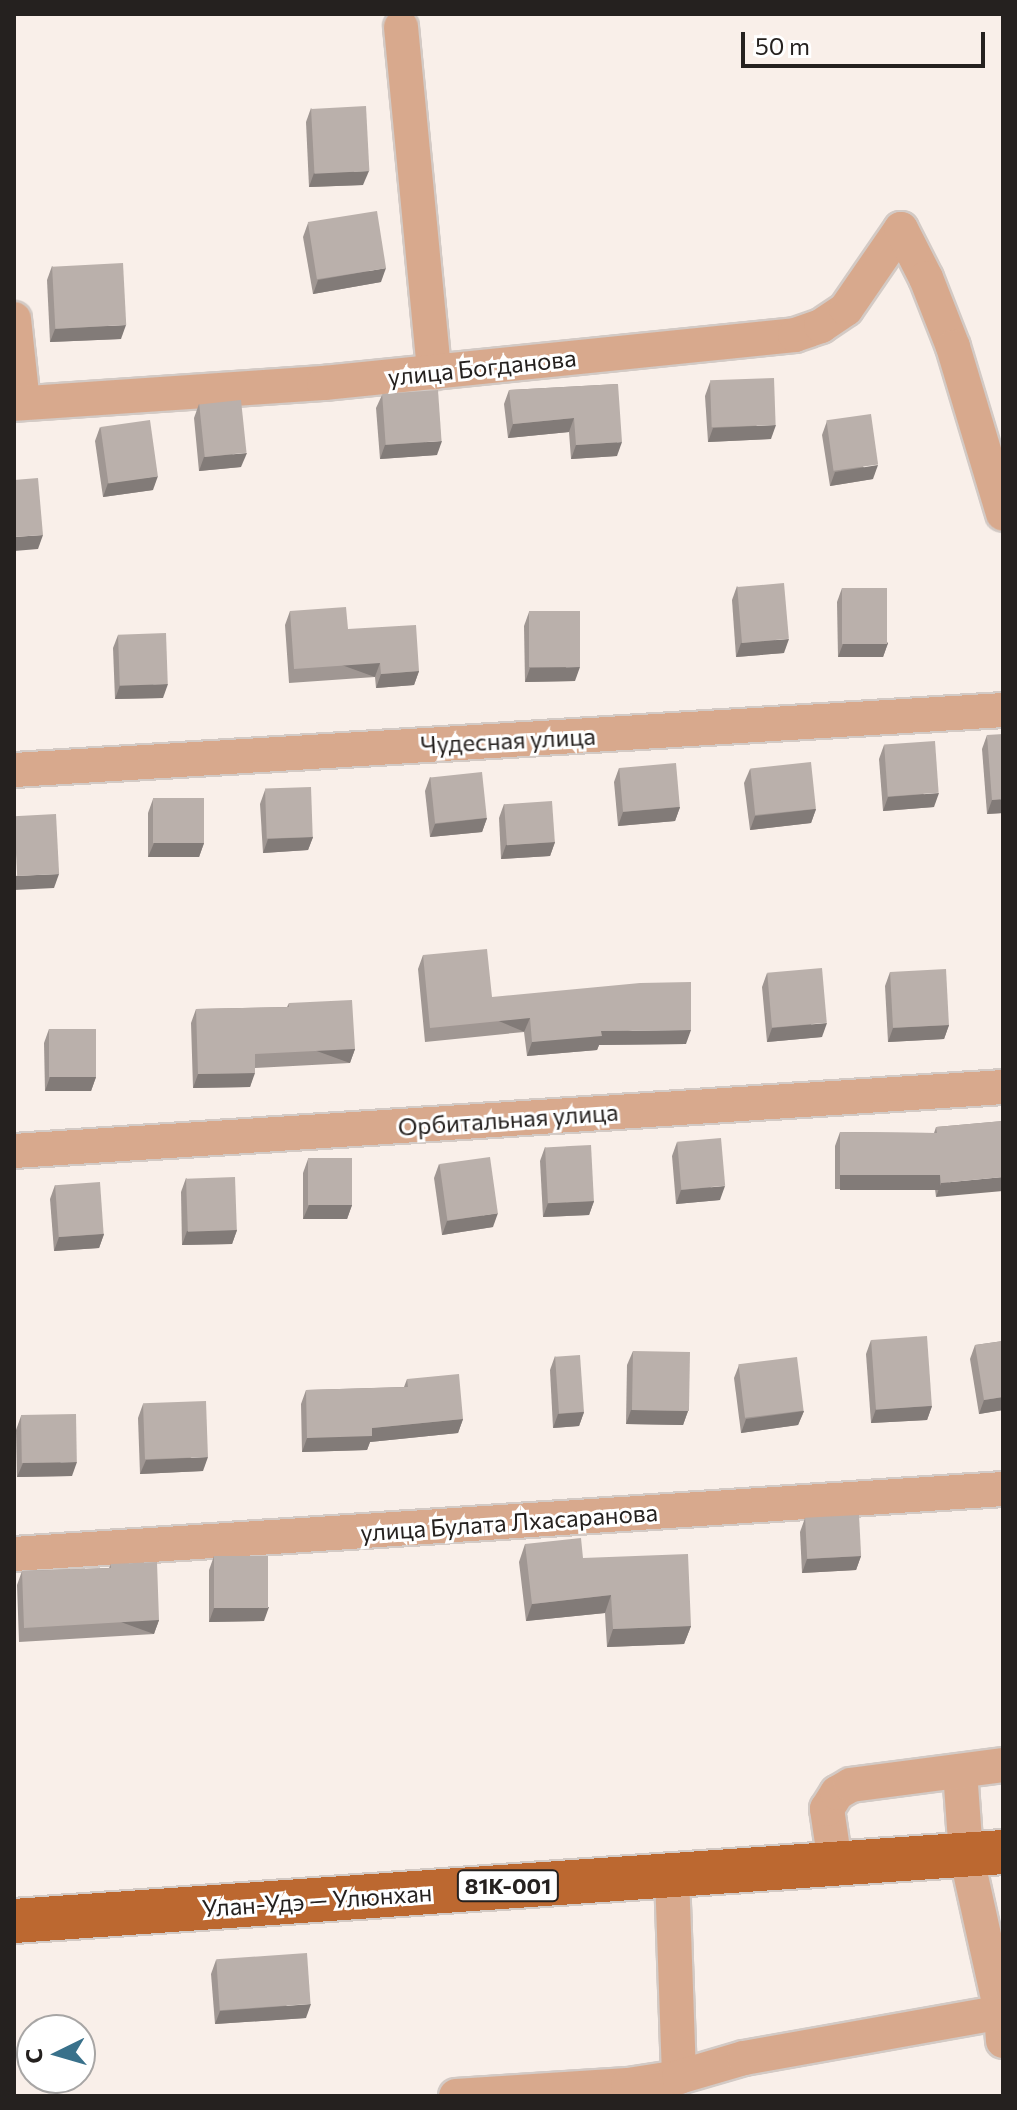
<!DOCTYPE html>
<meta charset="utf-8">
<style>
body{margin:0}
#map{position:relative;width:1017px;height:2110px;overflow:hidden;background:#f9efe9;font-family:Commissioner,sans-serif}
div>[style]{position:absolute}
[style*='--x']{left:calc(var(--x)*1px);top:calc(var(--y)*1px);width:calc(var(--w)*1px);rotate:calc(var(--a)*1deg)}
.roads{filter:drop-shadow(2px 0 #d3cac5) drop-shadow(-2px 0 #d3cac5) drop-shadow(0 2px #d3cac5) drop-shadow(0 -2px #d3cac5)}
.minor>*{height:34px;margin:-17px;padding:0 17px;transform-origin:17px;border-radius:17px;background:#d8a98d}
.major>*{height:44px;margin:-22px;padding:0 22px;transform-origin:22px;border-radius:22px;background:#bc6830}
.wall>*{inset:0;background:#a09793}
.shaded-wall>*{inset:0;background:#827b78;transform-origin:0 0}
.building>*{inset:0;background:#bab0ab;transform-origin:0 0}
span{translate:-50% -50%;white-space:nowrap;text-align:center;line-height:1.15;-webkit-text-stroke:6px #fff;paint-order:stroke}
.shield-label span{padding:2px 6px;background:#fff;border:2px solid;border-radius:6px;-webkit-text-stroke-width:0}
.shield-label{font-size:22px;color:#25211f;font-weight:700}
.street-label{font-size:24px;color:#25211f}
.frame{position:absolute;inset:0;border:16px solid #25211f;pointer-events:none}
.north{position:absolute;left:16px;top:2014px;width:80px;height:80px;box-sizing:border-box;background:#fff;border:2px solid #a8a6a5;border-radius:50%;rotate:265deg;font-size:22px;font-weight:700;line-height:32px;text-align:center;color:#25211f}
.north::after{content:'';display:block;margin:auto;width:28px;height:36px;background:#39718b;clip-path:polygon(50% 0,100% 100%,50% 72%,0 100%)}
.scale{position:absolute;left:741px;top:32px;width:244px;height:36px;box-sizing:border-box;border:4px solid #25211f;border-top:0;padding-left:10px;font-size:24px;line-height:28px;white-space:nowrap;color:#25211f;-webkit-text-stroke:6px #fff;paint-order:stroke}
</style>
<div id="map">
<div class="roads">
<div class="minor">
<i style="--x:401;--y:27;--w:347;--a:84.5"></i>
<i style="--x:14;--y:319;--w:84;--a:83.9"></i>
<i style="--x:14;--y:404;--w:311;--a:-3.9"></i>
<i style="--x:324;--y:383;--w:473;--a:-5.8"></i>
<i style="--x:795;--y:335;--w:28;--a:-19"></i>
<i style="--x:821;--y:326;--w:30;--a:-34"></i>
<i style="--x:846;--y:309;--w:97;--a:-55.5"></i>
<i style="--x:901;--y:229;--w:55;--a:63"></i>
<i style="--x:926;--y:278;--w:74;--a:68.6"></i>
<i style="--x:953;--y:347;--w:174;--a:73.3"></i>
<i style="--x:14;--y:770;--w:991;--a:-3.47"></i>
<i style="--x:14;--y:1151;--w:991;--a:-3.7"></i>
<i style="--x:14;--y:1554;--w:991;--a:-3.76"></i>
<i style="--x:960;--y:1771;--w:83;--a:85.9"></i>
<i style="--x:966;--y:1854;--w:162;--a:77.5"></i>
<i style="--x:1001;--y:2012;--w:29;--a:86"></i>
<i style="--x:835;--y:1863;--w:55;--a:-98.4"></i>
<i style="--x:827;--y:1809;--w:19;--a:-58"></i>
<i style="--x:837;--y:1793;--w:16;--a:-30"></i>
<i style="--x:851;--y:1785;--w:153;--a:-7.5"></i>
<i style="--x:672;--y:1875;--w:202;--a:88"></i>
<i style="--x:456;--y:2096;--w:172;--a:-3.7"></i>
<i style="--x:628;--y:2085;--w:52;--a:-8.9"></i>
<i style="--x:679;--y:2077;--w:68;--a:-16.3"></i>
<i style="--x:744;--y:2058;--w:263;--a:-10.1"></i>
</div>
<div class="major">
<i style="--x:14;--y:1921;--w:991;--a:-3.99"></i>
</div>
</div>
<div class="wall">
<i style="clip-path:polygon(311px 108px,363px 185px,309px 187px,306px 122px)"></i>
<i style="clip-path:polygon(308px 223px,381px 282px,313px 294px,303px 237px)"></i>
<i style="clip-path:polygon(52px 266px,121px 339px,50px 342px,47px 280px)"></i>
<i style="clip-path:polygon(710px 382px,771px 439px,708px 442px,705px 396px)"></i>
<i style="clip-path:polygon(618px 384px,617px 456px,571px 459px,569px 432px,508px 438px,504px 404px,509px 390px)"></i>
<i style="clip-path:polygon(382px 395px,437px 455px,380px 459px,376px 408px)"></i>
<i style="clip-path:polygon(199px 404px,241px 467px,199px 471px,194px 418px)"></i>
<i style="clip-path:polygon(827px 421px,873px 479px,830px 486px,822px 435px)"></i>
<i style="clip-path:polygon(100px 427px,153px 490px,103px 497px,95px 441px)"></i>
<i style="clip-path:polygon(737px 586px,784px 653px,736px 657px,732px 600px)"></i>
<i style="clip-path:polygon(842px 588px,888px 643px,883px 657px,838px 657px,837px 602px)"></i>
<i style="clip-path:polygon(290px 611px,348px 629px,419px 671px,414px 685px,376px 688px,375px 677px,289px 683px,285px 625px)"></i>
<i style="clip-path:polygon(529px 612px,575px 681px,525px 682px,524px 626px)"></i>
<i style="clip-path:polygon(118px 635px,163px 698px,115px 699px,113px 648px)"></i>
<i style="clip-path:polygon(987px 735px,1003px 813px,987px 814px,982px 749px)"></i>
<i style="clip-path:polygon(884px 745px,934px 807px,883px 811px,879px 759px)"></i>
<i style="clip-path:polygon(619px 768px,680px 807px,675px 821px,618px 826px,614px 782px)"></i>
<i style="clip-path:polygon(750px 769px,816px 809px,811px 823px,750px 830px,744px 783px)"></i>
<i style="clip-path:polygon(430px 777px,487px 818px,482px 832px,430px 837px,425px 791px)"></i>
<i style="clip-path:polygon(265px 790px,313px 837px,308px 850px,263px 853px,260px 804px)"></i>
<i style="clip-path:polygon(153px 799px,204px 843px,199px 857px,148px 857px,148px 813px)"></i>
<i style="clip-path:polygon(504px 804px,555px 842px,550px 856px,501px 859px,499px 818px)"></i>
<i style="clip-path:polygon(423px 955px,492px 997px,686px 1044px,599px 1045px,597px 1050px,527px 1056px,524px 1032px,425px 1042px,418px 969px)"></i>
<i style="clip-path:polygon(890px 972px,949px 1025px,944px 1039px,888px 1042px,885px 986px)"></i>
<i style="clip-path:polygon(767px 973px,822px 1037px,767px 1042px,762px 987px)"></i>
<i style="clip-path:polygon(289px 1003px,355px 1049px,350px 1063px,255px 1068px,250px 1087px,193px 1088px,191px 1023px,196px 1009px,287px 1007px)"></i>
<i style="clip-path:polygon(49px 1029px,96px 1077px,91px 1091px,45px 1091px,44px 1043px)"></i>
<i style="clip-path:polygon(1003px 1121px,936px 1197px,935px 1189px,835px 1189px,835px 1146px,840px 1132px,934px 1133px,936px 1127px)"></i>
<i style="clip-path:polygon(677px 1142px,720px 1200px,676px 1204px,672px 1156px)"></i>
<i style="clip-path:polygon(545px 1147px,594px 1201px,589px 1215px,543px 1217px,540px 1161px)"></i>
<i style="clip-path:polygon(308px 1159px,352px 1205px,347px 1219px,303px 1219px,303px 1173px)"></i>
<i style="clip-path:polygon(439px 1164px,493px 1227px,442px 1235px,434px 1178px)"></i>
<i style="clip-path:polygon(186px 1178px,237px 1230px,232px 1244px,182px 1245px,181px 1192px)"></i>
<i style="clip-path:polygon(55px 1185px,104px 1234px,99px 1248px,54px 1251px,50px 1199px)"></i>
<i style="clip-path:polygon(871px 1340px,932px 1406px,927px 1420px,871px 1423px,866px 1354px)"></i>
<i style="clip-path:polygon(1003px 1341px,1003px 1410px,979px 1414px,970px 1359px,975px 1345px)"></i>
<i style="clip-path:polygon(633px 1351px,688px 1411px,683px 1425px,626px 1424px,627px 1365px)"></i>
<i style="clip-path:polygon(555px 1356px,584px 1412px,579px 1426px,553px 1428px,550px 1370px)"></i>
<i style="clip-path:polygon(739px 1365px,804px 1411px,798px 1425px,741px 1433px,734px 1378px)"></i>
<i style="clip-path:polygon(407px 1379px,463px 1419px,458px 1433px,370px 1442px,367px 1450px,302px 1452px,301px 1404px,306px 1390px,404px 1387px)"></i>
<i style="clip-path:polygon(143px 1404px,203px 1471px,140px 1474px,138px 1418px)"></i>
<i style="clip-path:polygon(21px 1416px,72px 1476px,17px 1477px,16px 1430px)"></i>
<i style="clip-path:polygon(805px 1518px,861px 1556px,856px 1570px,802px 1573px,800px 1532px)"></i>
<i style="clip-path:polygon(525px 1544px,583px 1558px,691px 1626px,684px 1644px,607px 1647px,605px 1613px,526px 1621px,519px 1562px)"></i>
<i style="clip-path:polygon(214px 1556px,264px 1621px,209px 1622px,209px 1570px)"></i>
<i style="clip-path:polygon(111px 1564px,159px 1620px,154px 1634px,19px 1642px,17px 1585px,22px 1571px,109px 1568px)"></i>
<i style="clip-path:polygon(216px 1960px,306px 2018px,215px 2024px,211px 1974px)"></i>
</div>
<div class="shaded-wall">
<i style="clip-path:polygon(369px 171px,363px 185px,309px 187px,314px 173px)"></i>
<i style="clip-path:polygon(386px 268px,381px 282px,313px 294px,318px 280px)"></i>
<i style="clip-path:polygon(126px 325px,121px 339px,50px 342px,55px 329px)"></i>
<i style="clip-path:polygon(574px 418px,569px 432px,508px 438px,513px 424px)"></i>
<i style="clip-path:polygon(776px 425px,771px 439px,708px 442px,713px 428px)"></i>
<i style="clip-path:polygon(442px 441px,437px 455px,380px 459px,385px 445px)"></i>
<i style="clip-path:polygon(622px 442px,617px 456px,571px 459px,576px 445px)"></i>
<i style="clip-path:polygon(247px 453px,241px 467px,199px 471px,204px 457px)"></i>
<i style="clip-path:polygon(878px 465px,873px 479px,830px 486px,835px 472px)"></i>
<i style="clip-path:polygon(158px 476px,153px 490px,103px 497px,108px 483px)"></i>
<i style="clip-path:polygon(43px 535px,38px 549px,14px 551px,14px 537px)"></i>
<i style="clip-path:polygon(789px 639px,784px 653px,736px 657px,741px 643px)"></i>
<i style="clip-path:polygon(888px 643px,883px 657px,838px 657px,843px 644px)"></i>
<i style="left:380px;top:663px;width:15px;height:86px;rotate:110deg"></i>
<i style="clip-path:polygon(580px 667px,575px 681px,525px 682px,530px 668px)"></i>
<i style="clip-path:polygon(419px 671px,414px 685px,376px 688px,381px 674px)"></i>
<i style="clip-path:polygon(168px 684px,163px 698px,115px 699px,120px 685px)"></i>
<i style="clip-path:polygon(939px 793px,934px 807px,883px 811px,888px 797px)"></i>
<i style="clip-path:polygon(1003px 799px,1003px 813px,987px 814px,992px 800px)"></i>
<i style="clip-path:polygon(680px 807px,675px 821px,618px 826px,623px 812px)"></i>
<i style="clip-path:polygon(816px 809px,811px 823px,750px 830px,755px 816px)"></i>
<i style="clip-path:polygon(487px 818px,482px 832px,430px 837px,435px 824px)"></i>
<i style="clip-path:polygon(313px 837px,308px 850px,263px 853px,268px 839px)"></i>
<i style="clip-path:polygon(555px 842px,550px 856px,501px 859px,506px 845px)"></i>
<i style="clip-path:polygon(154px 843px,204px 843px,199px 857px,148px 857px)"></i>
<i style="clip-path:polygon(59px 874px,54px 888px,14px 890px,14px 876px)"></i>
<i style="left:530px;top:1018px;width:15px;height:100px;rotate:113deg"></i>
<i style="clip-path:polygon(827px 1023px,822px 1037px,767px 1042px,772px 1028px)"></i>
<i style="clip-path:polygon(949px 1025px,944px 1039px,888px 1042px,893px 1028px)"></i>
<i style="clip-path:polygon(691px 1030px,686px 1044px,599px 1045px,597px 1050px,527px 1056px,532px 1042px,601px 1031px)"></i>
<i style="left:355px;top:1049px;width:15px;height:100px;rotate:110deg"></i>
<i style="clip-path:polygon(255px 1073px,250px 1087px,193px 1088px,198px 1074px)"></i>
<i style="clip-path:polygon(50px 1077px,96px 1077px,91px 1091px,45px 1091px)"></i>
<i style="left:840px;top:1175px;width:100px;height:15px"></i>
<i style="clip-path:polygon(1003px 1177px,1003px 1191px,936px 1197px,941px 1183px)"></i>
<i style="clip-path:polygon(725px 1186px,720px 1200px,676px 1204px,681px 1190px)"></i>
<i style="clip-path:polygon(594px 1201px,589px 1215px,543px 1217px,548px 1203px)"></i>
<i style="clip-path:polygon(309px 1205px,352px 1205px,347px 1219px,303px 1219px)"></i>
<i style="clip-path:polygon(498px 1213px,493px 1227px,442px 1235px,447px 1221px)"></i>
<i style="clip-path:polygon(237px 1230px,232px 1244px,182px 1245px,187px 1231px)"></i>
<i style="clip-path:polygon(104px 1234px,99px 1248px,54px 1251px,59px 1237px)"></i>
<i style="clip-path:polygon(1003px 1397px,1003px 1410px,979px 1414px,984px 1400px)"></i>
<i style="clip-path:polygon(932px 1406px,927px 1420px,871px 1423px,876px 1409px)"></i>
<i style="clip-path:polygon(631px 1410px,688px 1411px,683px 1425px,626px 1424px)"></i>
<i style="clip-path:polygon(804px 1411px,798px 1425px,741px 1433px,746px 1419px)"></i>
<i style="clip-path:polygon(584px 1412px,579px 1426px,553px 1428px,558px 1414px)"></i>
<i style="clip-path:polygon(463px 1419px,458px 1433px,370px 1442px,367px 1450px,302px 1452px,307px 1438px,372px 1428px)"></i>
<i style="clip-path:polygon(208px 1457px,203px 1471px,140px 1474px,146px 1460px)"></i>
<i style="clip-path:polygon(77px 1462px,72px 1476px,17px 1477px,23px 1463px)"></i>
<i style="clip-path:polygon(861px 1556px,856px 1570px,802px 1573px,807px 1559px)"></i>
<i style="clip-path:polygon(611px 1595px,605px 1613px,526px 1621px,532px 1604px)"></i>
<i style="clip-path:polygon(269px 1607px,264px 1621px,209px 1622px,214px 1608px)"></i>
<i style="left:159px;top:1620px;width:15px;height:135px;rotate:110deg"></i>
<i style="clip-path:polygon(691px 1626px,684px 1644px,607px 1647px,613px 1629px)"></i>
<i style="clip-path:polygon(311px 2004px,306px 2018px,215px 2024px,220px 2011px)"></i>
</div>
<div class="building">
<i style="left:366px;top:106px;width:65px;height:55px;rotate:87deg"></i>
<i style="left:377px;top:211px;width:58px;height:70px;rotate:81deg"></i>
<i style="left:123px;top:263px;width:62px;height:71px;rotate:87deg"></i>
<i style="left:774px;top:378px;width:47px;height:64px;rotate:88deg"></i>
<i style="clip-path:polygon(618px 384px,622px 442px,576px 445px,574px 418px,513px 424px,509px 390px)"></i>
<i style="left:438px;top:390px;width:51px;height:56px;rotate:86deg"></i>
<i style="left:241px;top:400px;width:53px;height:42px;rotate:84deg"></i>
<i style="left:871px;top:414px;width:51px;height:45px;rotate:82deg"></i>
<i style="left:150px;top:420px;width:57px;height:50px;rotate:82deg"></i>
<i style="clip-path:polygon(38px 478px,43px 535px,14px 537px,14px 480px)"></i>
<i style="left:784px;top:583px;width:56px;height:47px;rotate:85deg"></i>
<i style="left:842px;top:588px;width:45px;height:56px"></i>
<i style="clip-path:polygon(346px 607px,348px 629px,416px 625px,419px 671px,381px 674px,380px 663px,294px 669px,290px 611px)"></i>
<i style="left:580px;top:611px;width:56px;height:51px;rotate:90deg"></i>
<i style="left:166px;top:633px;width:51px;height:48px;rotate:88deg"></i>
<i style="clip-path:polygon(1003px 734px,1003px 799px,992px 800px,987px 735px)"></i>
<i style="left:935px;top:741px;width:52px;height:51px;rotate:86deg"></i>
<i style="left:811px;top:762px;width:47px;height:61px;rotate:84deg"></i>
<i style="left:676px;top:763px;width:44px;height:57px;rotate:85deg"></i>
<i style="left:482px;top:772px;width:46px;height:52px;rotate:84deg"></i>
<i style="left:311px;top:787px;width:50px;height:46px;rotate:88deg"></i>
<i style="left:204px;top:798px;width:45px;height:51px;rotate:90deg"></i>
<i style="left:552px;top:801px;width:41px;height:48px;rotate:86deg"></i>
<i style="left:56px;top:814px;width:60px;height:42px;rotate:87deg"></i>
<i style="clip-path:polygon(487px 949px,492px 997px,640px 983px,691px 982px,691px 1030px,601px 1031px,602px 1036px,532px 1042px,530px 1018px,430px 1028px,423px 955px)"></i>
<i style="left:822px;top:968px;width:55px;height:55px;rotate:85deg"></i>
<i style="left:946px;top:969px;width:56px;height:56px;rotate:87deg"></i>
<i style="clip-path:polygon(352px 1000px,355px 1049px,255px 1054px,255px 1073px,198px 1074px,196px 1009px,289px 1007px,289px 1003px)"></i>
<i style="left:49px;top:1029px;width:47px;height:48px"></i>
<i style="clip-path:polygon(1003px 1121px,1003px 1177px,941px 1183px,940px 1175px,840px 1175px,840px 1132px,937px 1133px,936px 1127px)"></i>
<i style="left:721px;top:1138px;width:48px;height:44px;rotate:85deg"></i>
<i style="left:591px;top:1145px;width:56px;height:46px;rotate:87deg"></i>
<i style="left:490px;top:1157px;width:57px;height:51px;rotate:82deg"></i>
<i style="left:352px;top:1158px;width:47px;height:44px;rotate:90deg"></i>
<i style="left:235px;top:1177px;width:53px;height:49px;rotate:88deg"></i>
<i style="left:100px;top:1182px;width:52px;height:45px;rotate:86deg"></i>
<i style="left:927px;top:1336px;width:70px;height:56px;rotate:86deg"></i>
<i style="clip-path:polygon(1003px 1341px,1003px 1397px,984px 1400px,975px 1345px)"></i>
<i style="left:633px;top:1351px;width:57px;height:59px;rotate:1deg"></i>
<i style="left:580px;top:1355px;width:57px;height:25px;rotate:86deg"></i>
<i style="left:797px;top:1357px;width:54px;height:59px;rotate:83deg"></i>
<i style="clip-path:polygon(459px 1374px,463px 1419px,372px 1428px,372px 1436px,307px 1438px,306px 1390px,408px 1387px,407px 1379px)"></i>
<i style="left:206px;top:1401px;width:56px;height:63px;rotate:88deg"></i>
<i style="left:76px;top:1414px;width:48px;height:55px;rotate:89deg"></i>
<i style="left:859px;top:1515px;width:41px;height:54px;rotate:87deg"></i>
<i style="clip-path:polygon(581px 1538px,583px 1558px,688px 1554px,691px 1626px,613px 1629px,611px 1595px,532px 1604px,525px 1544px)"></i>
<i style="left:214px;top:1556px;width:54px;height:52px"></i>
<i style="clip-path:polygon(157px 1562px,159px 1620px,24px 1628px,22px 1571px,111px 1568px,111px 1564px)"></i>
<i style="left:307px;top:1953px;width:51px;height:91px;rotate:86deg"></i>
</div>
<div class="shield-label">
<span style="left:508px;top:1886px">81К-001</span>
</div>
<div class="street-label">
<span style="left:482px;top:367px;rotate:-6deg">улица Богданова</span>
<span style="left:508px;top:740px;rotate:-3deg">Чудесная улица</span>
<span style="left:508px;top:1119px;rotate:-4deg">Орбитальная улица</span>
<span style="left:509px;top:1522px;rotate:-4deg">улица Булата Лхасаранова</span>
<span style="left:317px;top:1900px;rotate:-4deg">Улан-Удэ — Улюнхан</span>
</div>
<div class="frame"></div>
<div class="north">С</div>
<div class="scale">50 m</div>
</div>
